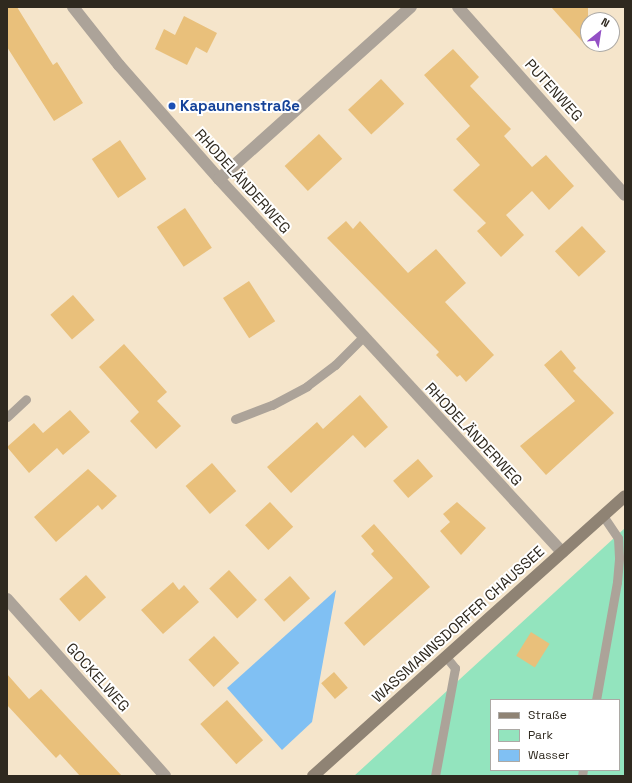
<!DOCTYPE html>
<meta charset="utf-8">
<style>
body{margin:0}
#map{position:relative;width:632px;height:783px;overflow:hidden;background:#f5e5cb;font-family:"Space Grotesk",sans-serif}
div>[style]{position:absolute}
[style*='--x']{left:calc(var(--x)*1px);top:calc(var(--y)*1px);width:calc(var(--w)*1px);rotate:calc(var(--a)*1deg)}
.green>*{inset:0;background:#93e4be}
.water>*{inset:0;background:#80c0f3}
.building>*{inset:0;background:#e9c07b;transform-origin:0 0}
.lane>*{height:9px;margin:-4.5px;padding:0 4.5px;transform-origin:4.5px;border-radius:4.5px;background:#aca399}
.street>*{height:12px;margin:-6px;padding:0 6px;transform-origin:6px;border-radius:6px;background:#aca399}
.secondary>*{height:12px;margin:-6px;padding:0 6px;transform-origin:6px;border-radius:6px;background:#8f8374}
.dots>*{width:11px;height:11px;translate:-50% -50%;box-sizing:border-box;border:2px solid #fff;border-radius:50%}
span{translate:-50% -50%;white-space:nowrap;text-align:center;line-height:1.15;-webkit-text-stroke:4px #fff;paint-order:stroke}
.street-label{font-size:15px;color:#2f291f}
.transit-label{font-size:15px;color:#164399;font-weight:700}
.left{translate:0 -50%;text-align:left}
.frame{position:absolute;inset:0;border:8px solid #2f291f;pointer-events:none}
.legend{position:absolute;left:490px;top:699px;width:130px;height:72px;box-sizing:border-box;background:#fff;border:1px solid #aca9a5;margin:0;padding:5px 7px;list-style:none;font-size:12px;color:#2f291f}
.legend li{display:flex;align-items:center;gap:8px;height:20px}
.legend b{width:20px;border:1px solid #aca9a5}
.north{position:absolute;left:580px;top:12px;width:40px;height:40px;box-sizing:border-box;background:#fff;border:1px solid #aca9a5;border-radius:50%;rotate:30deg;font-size:11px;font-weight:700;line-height:16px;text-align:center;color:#2f291f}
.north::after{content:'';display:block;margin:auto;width:14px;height:18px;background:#9350c5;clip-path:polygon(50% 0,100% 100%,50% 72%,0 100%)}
</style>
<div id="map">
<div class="green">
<i style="clip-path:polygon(evenodd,625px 528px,625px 776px,354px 776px,625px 528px,491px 700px,619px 700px,619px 770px,491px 770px,491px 700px)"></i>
</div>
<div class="water">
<i style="clip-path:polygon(336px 590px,312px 722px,282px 750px,227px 688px)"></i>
</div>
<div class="building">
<i style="clip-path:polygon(7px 7px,17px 7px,53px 65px,57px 62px,83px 103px,54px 121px,7px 47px)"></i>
<i style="clip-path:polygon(551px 7px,588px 7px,588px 48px)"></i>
<i style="clip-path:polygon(184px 16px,217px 33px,207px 53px,196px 47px,187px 65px,155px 49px,164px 29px,175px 35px)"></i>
<i style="clip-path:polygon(453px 49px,479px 77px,470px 86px,511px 129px,504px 136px,532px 167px,546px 155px,574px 186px,549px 210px,532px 191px,506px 215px,524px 235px,501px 257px,477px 231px,486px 223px,453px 190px,480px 165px,456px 139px,470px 126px,424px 75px)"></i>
<i style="left:381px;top:79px;width:34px;height:45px;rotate:47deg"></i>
<i style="left:319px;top:134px;width:34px;height:47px;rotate:47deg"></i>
<i style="left:120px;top:140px;width:47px;height:34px;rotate:56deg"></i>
<i style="left:185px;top:208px;width:48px;height:34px;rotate:56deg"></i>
<i style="clip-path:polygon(346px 221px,353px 229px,360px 221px,408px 273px,436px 249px,466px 283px,445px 302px,494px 355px,466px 382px,460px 375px,457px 377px,436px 355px,439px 352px,327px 238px)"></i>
<i style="left:582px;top:226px;width:35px;height:37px;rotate:47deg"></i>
<i style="left:249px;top:281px;width:48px;height:31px;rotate:57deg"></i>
<i style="left:73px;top:295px;width:33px;height:30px;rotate:49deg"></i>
<i style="clip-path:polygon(124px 344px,167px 392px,157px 401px,181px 426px,156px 449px,130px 421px,139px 412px,99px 367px)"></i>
<i style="clip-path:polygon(561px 350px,576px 368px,573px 371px,614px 413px,546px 475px,520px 446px,575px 401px,544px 365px)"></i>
<i style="clip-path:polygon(360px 395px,388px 427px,365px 448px,353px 435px,291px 493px,267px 467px,317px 422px,323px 429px)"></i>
<i style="clip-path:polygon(70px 410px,90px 432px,63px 455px,57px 448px,29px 473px,7px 447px,34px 423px,43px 433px)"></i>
<i style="left:418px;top:459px;width:23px;height:33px;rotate:49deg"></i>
<i style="left:212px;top:463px;width:37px;height:35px;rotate:49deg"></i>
<i style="clip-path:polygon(88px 469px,117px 496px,102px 510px,98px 505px,56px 542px,34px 517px)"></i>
<i style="left:270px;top:502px;width:34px;height:34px;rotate:47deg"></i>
<i style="clip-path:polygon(457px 502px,486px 528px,461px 555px,440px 531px,450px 522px,443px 514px)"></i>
<i style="clip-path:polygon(374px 524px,430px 587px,364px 646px,344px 623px,393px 578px,371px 554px,374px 551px,361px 536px)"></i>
<i style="left:229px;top:570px;width:41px;height:27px;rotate:47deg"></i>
<i style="left:86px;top:575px;width:30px;height:36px;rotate:48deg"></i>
<i style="left:290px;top:576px;width:30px;height:35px;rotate:48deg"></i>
<i style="clip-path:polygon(173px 582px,179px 590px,184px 585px,199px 602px,163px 634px,141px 610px)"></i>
<i style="left:531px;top:632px;width:22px;height:28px;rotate:32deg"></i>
<i style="left:214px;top:636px;width:37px;height:35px;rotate:47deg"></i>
<i style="left:334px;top:672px;width:21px;height:17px;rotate:49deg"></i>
<i style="clip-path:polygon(7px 674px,29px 699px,41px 689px,122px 776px,80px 776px,60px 754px,56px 758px,7px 705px)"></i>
<i style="left:227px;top:700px;width:54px;height:36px;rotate:48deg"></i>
</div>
<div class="lane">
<i style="--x:7;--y:417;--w:26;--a:-43"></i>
<i style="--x:235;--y:419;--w:40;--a:-21"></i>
<i style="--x:272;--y:405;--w:40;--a:-28"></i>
<i style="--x:307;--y:386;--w:35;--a:-37"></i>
<i style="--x:335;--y:365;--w:40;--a:-45"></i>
<i style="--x:596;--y:700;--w:120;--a:-79.9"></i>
<i style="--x:617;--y:582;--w:25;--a:-85"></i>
<i style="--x:619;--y:557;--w:19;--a:-93"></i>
<i style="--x:618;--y:538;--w:27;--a:-124"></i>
<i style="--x:435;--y:776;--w:110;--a:-79.5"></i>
<i style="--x:455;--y:668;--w:14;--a:-129"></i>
<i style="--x:582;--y:776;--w:6;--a:-81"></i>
</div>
<div class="street">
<i style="--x:73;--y:7;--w:74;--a:51.6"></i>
<i style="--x:119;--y:65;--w:152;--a:48.7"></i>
<i style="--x:219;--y:179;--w:507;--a:47.4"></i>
<i style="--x:458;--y:7;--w:251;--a:48.4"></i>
<i style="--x:219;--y:179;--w:258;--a:-41.9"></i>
<i style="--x:7;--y:599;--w:237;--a:48.2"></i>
</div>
<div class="secondary">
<i style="--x:313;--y:776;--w:419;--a:-41.9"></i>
</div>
<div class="dots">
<i style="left:172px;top:106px;background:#1a4fb4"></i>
</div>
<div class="street-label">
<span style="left:554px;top:90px;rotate:48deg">PUTENWEG</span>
<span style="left:243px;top:181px;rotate:48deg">RHODELÄNDERWEG</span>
<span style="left:474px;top:434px;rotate:47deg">RHODELÄNDERWEG</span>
<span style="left:458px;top:624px;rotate:-42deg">WASSMANNSDORFER CHAUSSEE</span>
<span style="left:98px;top:677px;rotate:48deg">GOCKELWEG</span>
</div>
<div class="transit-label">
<span class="left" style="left:180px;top:106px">Kapaunenstraße</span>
</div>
<div class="frame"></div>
<ul class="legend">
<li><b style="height:5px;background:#8f8374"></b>Straße</li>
<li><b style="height:11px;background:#93e4be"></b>Park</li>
<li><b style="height:11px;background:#80c0f3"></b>Wasser</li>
</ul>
<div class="north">N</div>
</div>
